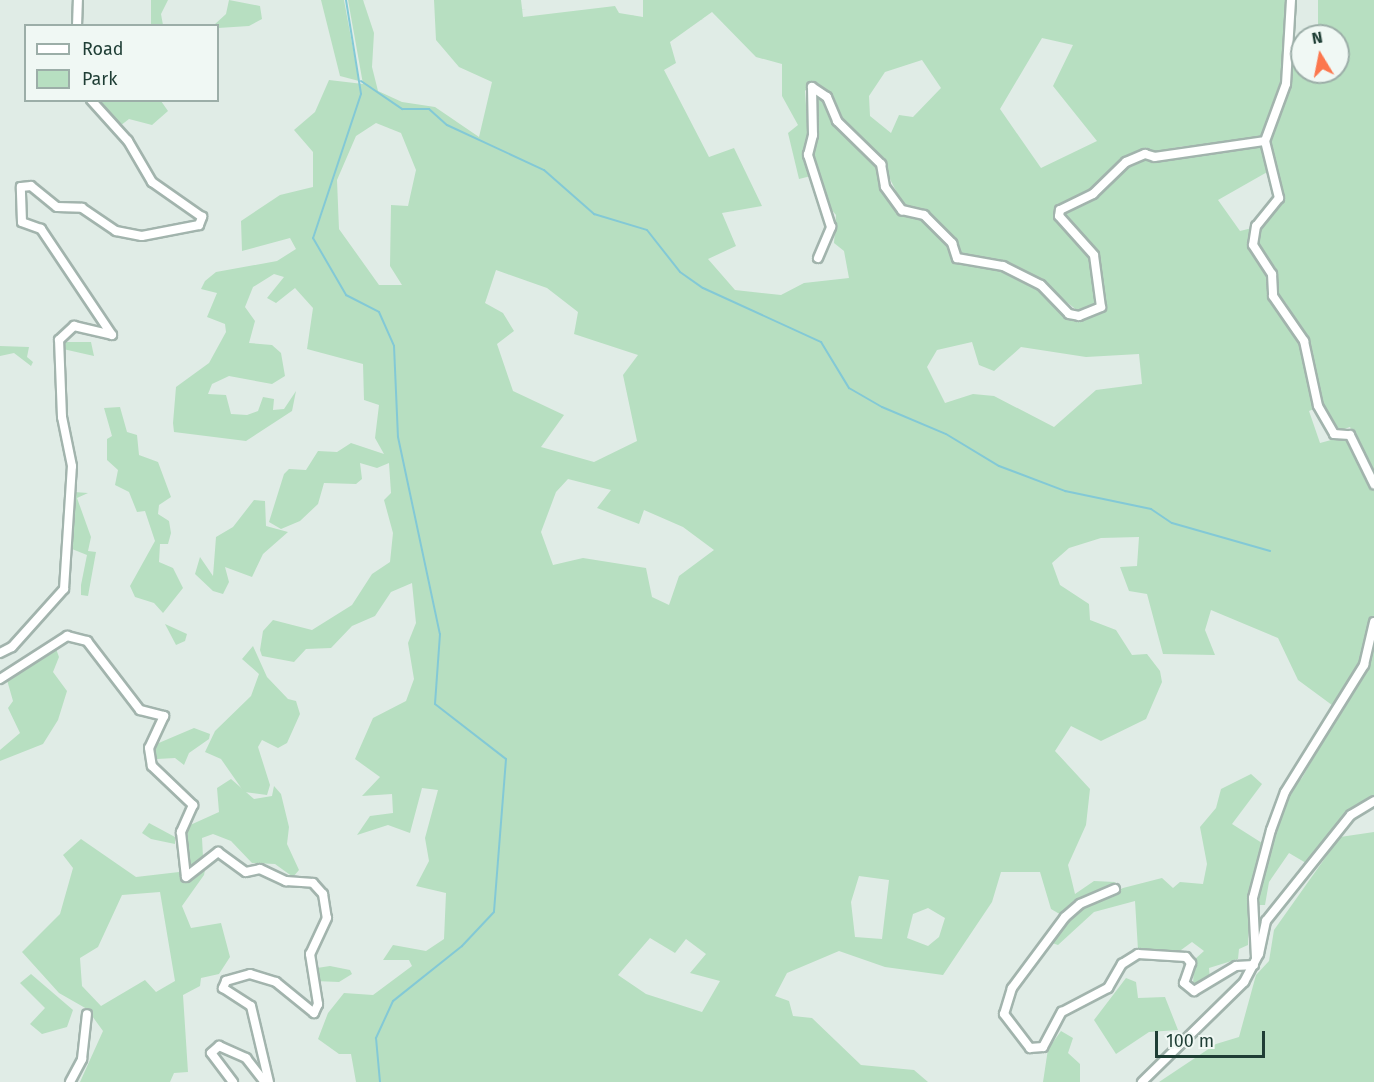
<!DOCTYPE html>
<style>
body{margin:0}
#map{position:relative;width:1374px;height:1082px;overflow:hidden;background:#e0ece6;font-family:"Fira Sans",sans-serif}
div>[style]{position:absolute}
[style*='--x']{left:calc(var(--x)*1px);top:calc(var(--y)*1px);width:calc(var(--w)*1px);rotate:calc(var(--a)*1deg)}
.green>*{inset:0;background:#b7dfc1}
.stream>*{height:2px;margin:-1px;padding:0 1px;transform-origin:1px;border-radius:1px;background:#83c9d6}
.roads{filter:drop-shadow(2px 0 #a2b4ad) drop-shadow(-2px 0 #a2b4ad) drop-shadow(0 2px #a2b4ad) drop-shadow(0 -2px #a2b4ad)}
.minor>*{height:8px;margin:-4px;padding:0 4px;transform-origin:4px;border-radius:4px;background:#fff}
span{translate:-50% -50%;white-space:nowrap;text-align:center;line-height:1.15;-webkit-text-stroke:5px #f0f8f4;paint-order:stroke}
.legend{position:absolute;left:24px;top:24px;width:195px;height:78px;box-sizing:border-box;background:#f0f8f4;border:2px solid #9caea8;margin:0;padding:8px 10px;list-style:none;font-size:18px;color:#1f3e35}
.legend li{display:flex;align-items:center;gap:12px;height:30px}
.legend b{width:30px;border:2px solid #9caea8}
.north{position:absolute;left:1290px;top:24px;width:60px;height:60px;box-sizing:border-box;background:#f0f8f4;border:2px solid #9caea8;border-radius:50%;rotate:350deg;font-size:16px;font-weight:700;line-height:24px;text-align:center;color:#1f3e35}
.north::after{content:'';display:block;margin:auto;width:21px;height:27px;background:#fc774d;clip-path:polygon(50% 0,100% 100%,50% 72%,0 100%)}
.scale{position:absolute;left:1155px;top:1031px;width:110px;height:27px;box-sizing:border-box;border:3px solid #1f3e35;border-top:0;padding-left:8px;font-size:18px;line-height:21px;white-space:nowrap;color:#1f3e35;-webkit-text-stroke:4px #f0f8f4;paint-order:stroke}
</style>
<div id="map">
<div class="green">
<i style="clip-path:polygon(151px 0,168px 0,161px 14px,163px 25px,151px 25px)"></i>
<i style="clip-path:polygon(229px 0,260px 6px,262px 19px,249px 26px,218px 28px,214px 25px,226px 14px)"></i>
<i style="clip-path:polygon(321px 0,344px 0,359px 81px,340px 76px)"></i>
<i style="clip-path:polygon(evenodd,348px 0,363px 0,374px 33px,372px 67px,378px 91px,402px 102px,435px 107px,479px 137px,492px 82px,459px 67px,436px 40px,434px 0,521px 0,523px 17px,615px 6px,619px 13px,643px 17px,643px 0,1286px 0,1284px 70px,1262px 136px,1196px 150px,1185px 146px,1134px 155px,1091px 190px,1055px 210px,1056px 218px,1091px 255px,1099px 304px,1079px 312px,1042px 282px,1004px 262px,961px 258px,955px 252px,956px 240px,926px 213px,904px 207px,882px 163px,837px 120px,828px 94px,811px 84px,805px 91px,811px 176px,799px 179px,788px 133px,798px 125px,782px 96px,782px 64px,756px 57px,712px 12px,670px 42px,676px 63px,664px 70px,709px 157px,734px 148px,762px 206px,722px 213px,736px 246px,708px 259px,735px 290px,781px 295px,804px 283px,849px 278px,844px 251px,834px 243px,836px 215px,825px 202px,810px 155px,816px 135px,812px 89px,825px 98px,835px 123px,879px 166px,884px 188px,901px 213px,924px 217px,957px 261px,1003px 268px,1041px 287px,1070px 316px,1081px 318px,1103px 308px,1104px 298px,1096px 282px,1094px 246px,1062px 212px,1097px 196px,1138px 158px,1158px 160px,1263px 143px,1269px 171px,1218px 200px,1240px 231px,1252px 228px,1251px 248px,1270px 274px,1271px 296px,1302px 342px,1316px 408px,1309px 411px,1320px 443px,1346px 436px,1374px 489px,1374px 615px,1362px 665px,1336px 708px,1298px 680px,1278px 638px,1211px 610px,1205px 630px,1215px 655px,1163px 654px,1147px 594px,1129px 591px,1120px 567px,1137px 566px,1139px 537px,1101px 538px,1069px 548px,1052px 563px,1060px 585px,1089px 604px,1090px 620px,1116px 630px,1132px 655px,1147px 654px,1160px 671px,1162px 682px,1146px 719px,1101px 741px,1071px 726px,1055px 751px,1090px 789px,1086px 825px,1068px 865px,1075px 894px,1094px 881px,1115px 882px,1115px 887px,1094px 892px,1063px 916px,1051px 909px,1040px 872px,1001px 872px,992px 902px,943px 975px,885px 967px,839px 951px,787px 973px,775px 996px,789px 1001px,793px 1016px,812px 1018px,861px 1065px,914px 1070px,928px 1082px,356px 1082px,351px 1054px,339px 1054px,318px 1039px,328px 1013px,344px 993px,373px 995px,412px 966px,409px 960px,383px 960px,393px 945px,426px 951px,444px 939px,446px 893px,416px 886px,429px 861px,425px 838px,438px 790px,422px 788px,410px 833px,388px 825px,357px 835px,370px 816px,393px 813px,392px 794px,362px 796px,380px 777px,355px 759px,373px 718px,406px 701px,414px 679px,408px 643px,416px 623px,412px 583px,391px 592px,375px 616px,352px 626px,331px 648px,306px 649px,294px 662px,262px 656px,260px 650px,263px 631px,273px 620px,312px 630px,352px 605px,372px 574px,390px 562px,393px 533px,384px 500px,391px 493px,389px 463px,377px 468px,360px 463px,362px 479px,356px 484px,324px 483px,318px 504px,300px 521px,281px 529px,269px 522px,284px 474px,289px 469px,306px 470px,318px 451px,337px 452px,351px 443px,384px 454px,375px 438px,379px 405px,364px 400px,363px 364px,307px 349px,313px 308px,295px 288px,276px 303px,267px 298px,284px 277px,274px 274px,253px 287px,245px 307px,255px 321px,249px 343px,272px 345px,281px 353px,285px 376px,272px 384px,229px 376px,212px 384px,208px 394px,226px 395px,231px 414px,247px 415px,258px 411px,263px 397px,274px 399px,273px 410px,284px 409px,296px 391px,292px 411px,246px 441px,174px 432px,173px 423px,176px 387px,209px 363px,226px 332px,225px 324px,207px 317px,217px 293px,201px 289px,205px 281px,216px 272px,277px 261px,296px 249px,290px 238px,242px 251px,241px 221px,280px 195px,313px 187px,313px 152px,294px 130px,315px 112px,329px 80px,363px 84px,348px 0,1042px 38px,1073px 45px,1053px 86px,1097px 141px,1041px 168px,1000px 109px,1042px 38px,348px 0,922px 60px,941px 88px,913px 117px,899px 115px,891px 133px,870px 116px,869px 96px,885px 72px,922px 60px,348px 0,376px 123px,401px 133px,416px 170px,408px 206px,391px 205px,390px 266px,402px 285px,379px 285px,339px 229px,337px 180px,356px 136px,376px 123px,348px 0,496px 270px,547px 288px,578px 312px,574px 334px,638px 355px,623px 375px,637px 441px,594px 462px,541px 447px,564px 415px,513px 391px,497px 344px,514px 331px,503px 313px,485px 303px,496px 270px,348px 0,972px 342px,979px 365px,994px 371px,1021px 347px,1086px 357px,1139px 354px,1142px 384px,1096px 390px,1054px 427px,994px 396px,973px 394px,945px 403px,927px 367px,937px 350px,972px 342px,348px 0,568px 479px,611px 490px,597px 508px,639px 524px,644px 510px,683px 527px,714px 550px,679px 576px,669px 605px,652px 597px,646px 568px,583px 558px,553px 565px,541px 532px,556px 492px,568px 479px,348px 0,859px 876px,889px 880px,882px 939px,855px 937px,851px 902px,859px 876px,348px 0,928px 908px,945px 918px,939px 937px,928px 946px,907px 938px,913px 914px,928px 908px,348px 0,650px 938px,675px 953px,686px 939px,706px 954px,690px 973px,720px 981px,702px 1012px,646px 994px,618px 975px,650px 938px)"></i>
<i style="clip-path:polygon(1318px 0,1374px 0,1374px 477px,1350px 427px,1336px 432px,1320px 404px,1307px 340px,1286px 303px,1274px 293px,1274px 272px,1258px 252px,1255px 235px,1281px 199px,1267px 139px,1289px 82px,1293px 38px,1302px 39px,1302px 72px,1338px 72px,1338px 36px,1318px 36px)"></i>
<i style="clip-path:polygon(101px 101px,161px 101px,168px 111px,152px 125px,129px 119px,116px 129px)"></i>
<i style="clip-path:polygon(65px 342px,91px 342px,94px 356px,63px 349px)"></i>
<i style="clip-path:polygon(0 346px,29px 347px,27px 357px,33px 362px,31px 366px,14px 353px,0 356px)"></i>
<i style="clip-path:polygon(120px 407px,127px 432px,137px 435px,139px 455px,158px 462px,171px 497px,159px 505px,158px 514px,169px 521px,171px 533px,168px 544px,160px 544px,159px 562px,173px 568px,183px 588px,163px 613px,154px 603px,135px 597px,130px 586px,155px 541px,145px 511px,137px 512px,129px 492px,115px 485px,118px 470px,107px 460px,107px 439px,112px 436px,104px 408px)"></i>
<i style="clip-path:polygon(73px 449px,74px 492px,88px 493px,77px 498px,91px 537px,88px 551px,96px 552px,88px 596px,81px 595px,81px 585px,87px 555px,72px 549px)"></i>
<i style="clip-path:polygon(254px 500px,265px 501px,266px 526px,288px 532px,263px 554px,252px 577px,225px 567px,229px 582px,223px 594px,213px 591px,195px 574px,200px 557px,213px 576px,216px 537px,233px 527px)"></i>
<i style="clip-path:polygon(165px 624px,187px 634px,185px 641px,176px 645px)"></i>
<i style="clip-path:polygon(55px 646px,59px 657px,53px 672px,67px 691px,58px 720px,43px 744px,0 761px,0 750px,20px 733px,8px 708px,13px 701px,7px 680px)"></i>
<i style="clip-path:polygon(253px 646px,267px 677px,288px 699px,296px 701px,300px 714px,287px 743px,278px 748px,262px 740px,258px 747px,270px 785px,267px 795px,244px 792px,221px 759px,205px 752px,215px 731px,251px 696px,259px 674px,242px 659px)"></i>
<i style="clip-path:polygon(1374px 650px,1374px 797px,1353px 808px,1306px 863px,1289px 853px,1269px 882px,1265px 905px,1255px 905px,1286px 792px,1302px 778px)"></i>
<i style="clip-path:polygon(194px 728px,210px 734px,209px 739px,189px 753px,184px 765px,175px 758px,157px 759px,154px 745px)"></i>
<i style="clip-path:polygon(1251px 774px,1262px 784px,1232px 824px,1262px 843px,1250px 898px,1248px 945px,1239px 949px,1238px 959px,1209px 968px,1210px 979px,1193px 986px,1194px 960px,1204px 951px,1192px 942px,1177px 953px,1138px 950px,1135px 901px,1094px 912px,1058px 945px,1052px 943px,1082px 905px,1123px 888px,1162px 878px,1173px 888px,1180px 882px,1203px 884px,1207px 864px,1200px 827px,1216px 808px,1221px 789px)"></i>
<i style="clip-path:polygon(231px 779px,254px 799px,272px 796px,274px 786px,281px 794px,289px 827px,287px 844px,299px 870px,293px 877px,275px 864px,252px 863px,231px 841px,213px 834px,202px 838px,203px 857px,196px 871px,187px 872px,188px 826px,219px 812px,217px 788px)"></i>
<i style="clip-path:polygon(149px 823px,175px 837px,175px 844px,151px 839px,142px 833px)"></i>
<i style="clip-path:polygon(1374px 832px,1374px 1082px,1159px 1082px,1216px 1044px,1239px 1037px,1256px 975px,1269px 961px,1274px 930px,1340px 837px)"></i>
<i style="clip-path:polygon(evenodd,81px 839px,136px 877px,179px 872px,185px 880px,198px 876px,207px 860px,204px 875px,182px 906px,191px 928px,221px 923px,230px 957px,219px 974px,201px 978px,200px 986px,183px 995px,188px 1072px,174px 1073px,170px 1082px,80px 1082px,103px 1031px,87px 1009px,59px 993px,22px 952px,60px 914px,73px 868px,63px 855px,81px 839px,160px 892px,175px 981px,156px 992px,145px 980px,101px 1006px,82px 986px,80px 958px,98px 947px,122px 895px,160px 892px)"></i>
<i style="clip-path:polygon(330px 966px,350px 970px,352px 974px,339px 982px,315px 981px,317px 968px)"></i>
<i style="clip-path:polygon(31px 974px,73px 1010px,67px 1027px,42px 1034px,30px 1024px,45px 1008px,20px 983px)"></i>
<i style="clip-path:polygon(1126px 978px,1136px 982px,1138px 998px,1165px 997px,1178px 1030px,1149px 1032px,1116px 1054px,1094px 1020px)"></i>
<i style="clip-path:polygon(1061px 1031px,1073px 1038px,1068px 1053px,1080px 1064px,1080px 1082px,1043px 1082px,1048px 1049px)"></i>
</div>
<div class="stream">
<i style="--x:346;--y:0;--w:95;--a:80.9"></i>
<i style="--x:361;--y:94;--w:152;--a:108.4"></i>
<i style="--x:313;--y:238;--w:66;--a:59.9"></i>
<i style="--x:346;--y:295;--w:37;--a:27"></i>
<i style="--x:379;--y:312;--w:37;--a:66"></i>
<i style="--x:394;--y:346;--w:91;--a:87.5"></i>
<i style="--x:398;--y:437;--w:201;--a:78"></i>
<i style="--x:440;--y:634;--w:70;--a:94.1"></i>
<i style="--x:435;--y:704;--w:90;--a:37.8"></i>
<i style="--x:506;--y:759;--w:153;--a:94.5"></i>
<i style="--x:494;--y:912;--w:47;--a:133.3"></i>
<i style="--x:462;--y:946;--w:88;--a:141.4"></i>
<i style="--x:393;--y:1001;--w:41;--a:114.7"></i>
<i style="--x:376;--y:1038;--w:44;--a:84.8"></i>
<i style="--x:361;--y:81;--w:50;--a:34.3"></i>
<i style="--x:402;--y:109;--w:27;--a:0"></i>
<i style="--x:429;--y:109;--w:24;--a:42"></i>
<i style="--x:447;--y:125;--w:107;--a:24.9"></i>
<i style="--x:544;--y:170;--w:67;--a:41.3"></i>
<i style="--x:594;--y:214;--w:55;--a:16.8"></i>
<i style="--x:647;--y:230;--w:53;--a:51.8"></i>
<i style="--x:680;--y:272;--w:28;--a:35"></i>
<i style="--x:703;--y:288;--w:130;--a:24.6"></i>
<i style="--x:821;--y:342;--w:54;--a:58.7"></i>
<i style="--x:849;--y:388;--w:38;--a:30"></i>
<i style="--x:882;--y:407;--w:69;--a:22.9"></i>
<i style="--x:946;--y:434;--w:62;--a:31.1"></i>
<i style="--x:999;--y:466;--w:71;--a:20.7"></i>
<i style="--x:1065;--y:491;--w:88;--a:11.8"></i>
<i style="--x:1151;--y:509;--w:25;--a:34"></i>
<i style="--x:1172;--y:523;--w:102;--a:15.9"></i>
</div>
<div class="roads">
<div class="minor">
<i style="--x:1291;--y:0;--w:84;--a:93.4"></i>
<i style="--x:1286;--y:84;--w:61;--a:110.2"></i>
<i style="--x:1265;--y:141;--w:59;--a:76.2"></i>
<i style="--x:1279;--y:198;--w:36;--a:129"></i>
<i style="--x:1256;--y:226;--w:19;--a:99"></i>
<i style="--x:1253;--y:245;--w:35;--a:57"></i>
<i style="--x:1272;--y:274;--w:22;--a:87"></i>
<i style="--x:1273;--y:296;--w:55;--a:55.4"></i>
<i style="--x:1304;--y:341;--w:66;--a:77.8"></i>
<i style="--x:1318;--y:406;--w:32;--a:60"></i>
<i style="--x:1334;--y:434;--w:16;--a:4"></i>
<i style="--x:1350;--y:435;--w:55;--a:63.9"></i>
<i style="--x:77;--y:26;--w:26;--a:-88"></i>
<i style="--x:818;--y:258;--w:34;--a:-67"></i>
<i style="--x:831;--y:227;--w:76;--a:-107.7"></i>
<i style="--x:808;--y:155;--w:21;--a:-76"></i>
<i style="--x:813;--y:135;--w:48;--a:-91.2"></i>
<i style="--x:812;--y:87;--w:18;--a:34"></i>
<i style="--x:827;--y:97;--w:26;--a:67"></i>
<i style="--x:837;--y:121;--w:62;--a:44.3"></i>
<i style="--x:881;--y:164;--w:23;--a:80"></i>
<i style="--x:885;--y:187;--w:29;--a:54"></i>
<i style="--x:902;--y:210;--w:23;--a:13"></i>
<i style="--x:924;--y:215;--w:40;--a:45"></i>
<i style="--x:952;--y:243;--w:16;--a:72"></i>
<i style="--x:957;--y:258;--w:47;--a:9.9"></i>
<i style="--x:1003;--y:266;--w:42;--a:26.6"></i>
<i style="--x:1041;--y:285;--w:40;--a:46"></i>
<i style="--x:1069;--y:314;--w:10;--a:11"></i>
<i style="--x:1079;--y:316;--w:24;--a:-22"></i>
<i style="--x:1101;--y:307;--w:52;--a:-97.7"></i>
<i style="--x:1094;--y:255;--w:52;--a:-131.9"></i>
<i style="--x:1059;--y:216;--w:6;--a:-81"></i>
<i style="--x:1060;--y:210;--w:37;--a:-26"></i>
<i style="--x:1093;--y:194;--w:46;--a:-44.1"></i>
<i style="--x:1126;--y:162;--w:21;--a:-23"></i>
<i style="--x:1145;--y:154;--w:10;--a:17"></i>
<i style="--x:1155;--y:157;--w:111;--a:-8.3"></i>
<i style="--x:0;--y:653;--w:13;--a:-27"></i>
<i style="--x:12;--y:647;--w:78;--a:-48.1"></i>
<i style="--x:64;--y:589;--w:123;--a:-86.3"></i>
<i style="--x:72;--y:466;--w:50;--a:-101.5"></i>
<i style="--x:62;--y:417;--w:77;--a:-92.2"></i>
<i style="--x:59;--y:340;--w:21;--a:-43"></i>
<i style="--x:74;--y:326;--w:39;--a:13"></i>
<i style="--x:112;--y:335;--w:128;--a:-123.8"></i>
<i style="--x:41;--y:229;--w:20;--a:-160"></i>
<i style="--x:22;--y:222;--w:35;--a:-92"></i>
<i style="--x:21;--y:187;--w:10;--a:-6"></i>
<i style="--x:31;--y:186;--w:33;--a:39"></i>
<i style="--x:57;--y:207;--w:25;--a:2"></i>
<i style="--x:82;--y:208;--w:41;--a:34.1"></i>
<i style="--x:116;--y:231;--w:26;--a:11"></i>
<i style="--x:142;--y:236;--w:58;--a:-10.9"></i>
<i style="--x:199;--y:225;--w:9;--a:-69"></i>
<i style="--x:202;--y:217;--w:61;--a:-145"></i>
<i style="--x:152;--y:182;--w:48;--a:-120.3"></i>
<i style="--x:128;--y:141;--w:55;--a:-132.1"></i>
<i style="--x:0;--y:679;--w:80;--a:-32.7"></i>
<i style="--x:67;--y:636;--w:21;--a:14"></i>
<i style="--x:87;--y:641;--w:87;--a:52.5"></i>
<i style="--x:140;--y:710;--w:25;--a:14"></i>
<i style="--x:164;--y:716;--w:35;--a:115"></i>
<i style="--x:149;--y:748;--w:18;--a:81"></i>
<i style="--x:152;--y:766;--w:57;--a:43.6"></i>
<i style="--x:193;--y:805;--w:30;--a:114"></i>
<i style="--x:181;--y:832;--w:45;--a:83.7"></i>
<i style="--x:186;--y:877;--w:41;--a:-38"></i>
<i style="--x:218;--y:852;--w:34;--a:36"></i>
<i style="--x:246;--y:872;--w:14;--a:-12"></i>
<i style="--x:260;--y:869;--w:29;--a:25"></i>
<i style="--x:286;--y:881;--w:27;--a:4"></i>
<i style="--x:313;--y:883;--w:15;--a:48"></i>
<i style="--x:323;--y:894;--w:24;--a:81"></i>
<i style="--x:327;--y:918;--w:40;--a:115"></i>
<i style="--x:310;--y:954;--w:51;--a:80.9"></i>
<i style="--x:318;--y:1004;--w:10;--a:114"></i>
<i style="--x:314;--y:1013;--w:49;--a:-140.8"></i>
<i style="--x:276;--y:982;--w:27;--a:-163"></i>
<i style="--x:250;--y:974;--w:25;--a:164"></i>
<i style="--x:226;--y:981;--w:8;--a:113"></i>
<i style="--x:223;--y:988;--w:33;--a:33"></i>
<i style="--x:251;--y:1006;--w:78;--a:76.7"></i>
<i style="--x:1115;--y:889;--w:38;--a:157"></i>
<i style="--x:1080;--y:904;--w:20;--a:139"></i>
<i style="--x:1065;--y:917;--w:89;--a:126.7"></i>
<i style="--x:1012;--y:988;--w:27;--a:107"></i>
<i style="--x:1004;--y:1014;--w:43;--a:52.6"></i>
<i style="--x:1030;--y:1048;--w:13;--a:-4"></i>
<i style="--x:1043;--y:1047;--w:40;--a:-62"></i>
<i style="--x:1062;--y:1012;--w:52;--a:-27.6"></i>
<i style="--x:1108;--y:988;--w:28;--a:-60"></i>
<i style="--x:1122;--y:964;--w:19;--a:-32"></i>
<i style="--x:1138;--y:954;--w:48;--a:3.6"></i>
<i style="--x:1186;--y:957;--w:8;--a:50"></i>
<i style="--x:1191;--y:963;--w:21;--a:109"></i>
<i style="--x:1184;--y:983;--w:13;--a:39"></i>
<i style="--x:1194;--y:991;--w:49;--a:-30.8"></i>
<i style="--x:1236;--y:966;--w:18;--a:-3"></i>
<i style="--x:1256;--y:958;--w:60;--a:-92.9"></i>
<i style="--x:1253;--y:898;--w:70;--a:-75.2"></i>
<i style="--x:1271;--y:830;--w:40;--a:-69.8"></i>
<i style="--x:1285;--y:792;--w:150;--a:-58.1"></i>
<i style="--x:1364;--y:665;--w:44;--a:-76.9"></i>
<i style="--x:70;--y:1082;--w:26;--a:-62"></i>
<i style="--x:82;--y:1059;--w:45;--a:-83.7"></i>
<i style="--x:233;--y:1082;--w:36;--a:-127"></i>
<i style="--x:211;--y:1053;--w:11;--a:-41"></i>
<i style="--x:219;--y:1046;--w:30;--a:24"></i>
<i style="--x:246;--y:1058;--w:31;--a:52"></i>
<i style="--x:1142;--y:1082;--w:143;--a:-44.4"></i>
<i style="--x:1244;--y:982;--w:32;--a:-62"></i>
<i style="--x:1259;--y:954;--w:34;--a:-78"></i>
<i style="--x:1266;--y:921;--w:136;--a:-51.3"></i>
<i style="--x:1351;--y:815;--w:27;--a:-31"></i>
</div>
</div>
<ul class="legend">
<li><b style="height:8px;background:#fff"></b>Road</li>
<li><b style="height:16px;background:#b7dfc1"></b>Park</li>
</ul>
<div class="north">N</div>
<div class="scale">100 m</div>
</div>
